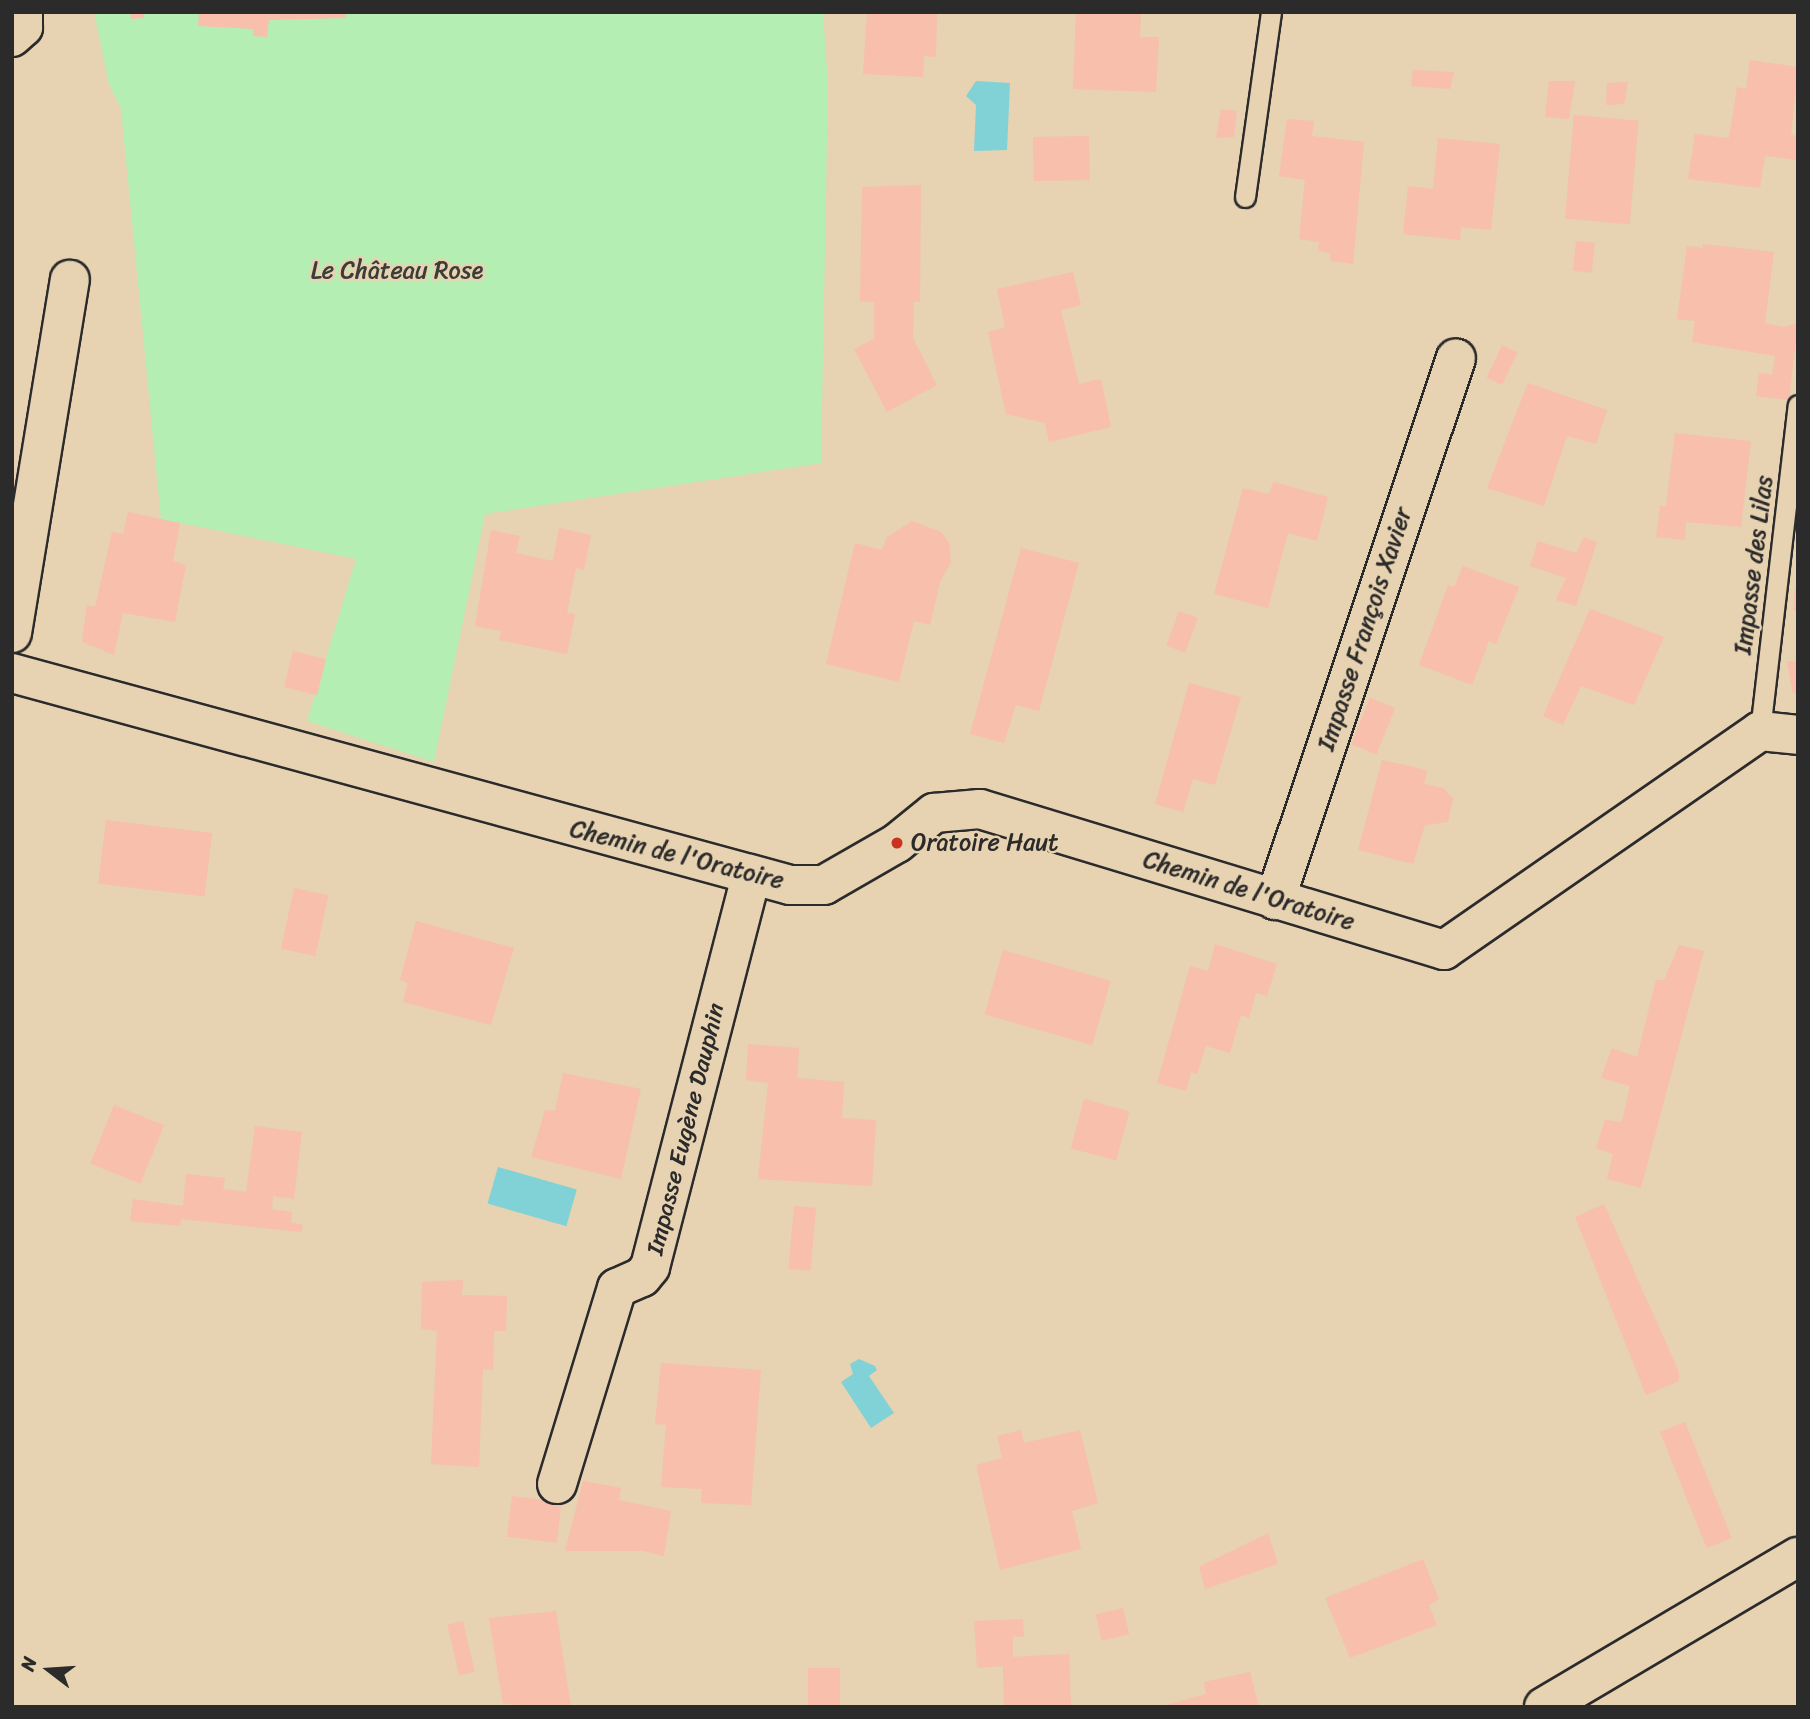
<!DOCTYPE html>
<meta charset="utf-8">
<style>
body{margin:0}
#map{position:relative;width:1810px;height:1719px;overflow:hidden;background:#e7d2b1;font-family:Sriracha,sans-serif}
div>[style]{position:absolute}
[style*='--x']{left:calc(var(--x)*1px);top:calc(var(--y)*1px);width:calc(var(--w)*1px);rotate:calc(var(--a)*1deg)}
.green>*{inset:0;background:#b5eeb3}
.water>*{inset:0;background:#81d2d7;transform-origin:0 0}
.building>*{inset:0;background:#f7bfac;transform-origin:0 0}
.roads{filter:drop-shadow(2px 0 #2b2b2b) drop-shadow(-2px 0 #2b2b2b) drop-shadow(0 2px #2b2b2b) drop-shadow(0 -2px #2b2b2b)}
.service>*{height:19px;margin:-9.5px;padding:0 9.5px;transform-origin:9.5px;border-radius:9.5px;background:#e7d2b1}
.minor>*{height:38px;margin:-19px;padding:0 19px;transform-origin:19px;border-radius:19px;background:#e7d2b1}
.dots>*{width:19px;height:19px;translate:-50% -50%;box-sizing:border-box;border:4px solid #e7d2b1;border-radius:50%}
span{translate:-50% -50%;white-space:nowrap;text-align:center;line-height:1.15;-webkit-text-stroke:5px #e7d2b1;paint-order:stroke}
.park-label{font-size:24px;color:#393e39}
.street-label{font-size:24px;color:#2b2b2b}
.poi-label{font-size:24px;color:#2b2b2b}
.left{translate:0 -50%;text-align:left}
.frame{position:absolute;inset:0;border:14px solid #2b2b2b;pointer-events:none}
.north{position:absolute;left:14px;top:1635px;width:70px;height:70px;-webkit-text-stroke:5px #e7d2b1;paint-order:stroke;rotate:287deg;font-size:19px;font-weight:700;line-height:28px;text-align:center;color:#2b2b2b}
.north::after{content:'';display:block;margin:auto;width:24px;height:32px;background:#2b2b2b;clip-path:polygon(50% 0,100% 100%,50% 72%,0 100%)}
</style>
<div id="map">
<div class="green">
<i style="clip-path:polygon(94px 12px,823px 12px,828px 86px,821px 463px,485px 514px,434px 762px,307px 721px,356px 559px,161px 519px,121px 109px,109px 84px)"></i>
</div>
<div class="water">
<i style="clip-path:polygon(976px 81px,1010px 83px,1007px 150px,974px 151px,976px 105px,966px 96px)"></i>
<i style="left:498px;top:1167px;width:82px;height:38px;rotate:16deg"></i>
<i style="clip-path:polygon(859px 1359px,875px 1366px,877px 1370px,869px 1376px,894px 1413px,871px 1428px,841px 1382px,853px 1374px,850px 1364px)"></i>
</div>
<div class="building">
<i style="clip-path:polygon(130px 12px,144px 12px,144px 18px,131px 19px)"></i>
<i style="clip-path:polygon(199px 12px,346px 12px,346px 18px,269px 20px,267px 37px,253px 36px,253px 29px,198px 26px)"></i>
<i style="clip-path:polygon(867px 12px,937px 14px,936px 57px,924px 56px,923px 77px,863px 74px)"></i>
<i style="clip-path:polygon(1076px 12px,1141px 12px,1140px 37px,1159px 37px,1156px 92px,1073px 89px)"></i>
<i style="clip-path:polygon(1750px 60px,1798px 67px,1791px 135px,1798px 136px,1798px 160px,1765px 156px,1760px 188px,1688px 179px,1695px 134px,1729px 138px,1737px 87px,1746px 89px)"></i>
<i style="clip-path:polygon(1413px 70px,1454px 72px,1450px 89px,1411px 86px)"></i>
<i style="clip-path:polygon(1549px 81px,1575px 81px,1569px 119px,1545px 117px)"></i>
<i style="clip-path:polygon(1628px 82px,1624px 104px,1606px 105px,1607px 83px)"></i>
<i style="clip-path:polygon(1221px 109px,1237px 111px,1234px 137px,1216px 138px)"></i>
<i style="left:1574px;top:115px;width:65px;height:104px;rotate:5deg"></i>
<i style="clip-path:polygon(1287px 119px,1314px 121px,1312px 136px,1364px 142px,1353px 264px,1331px 261px,1330px 253px,1318px 251px,1319px 242px,1299px 239px,1305px 180px,1279px 176px)"></i>
<i style="left:1089px;top:136px;width:44px;height:56px;rotate:89deg"></i>
<i style="clip-path:polygon(1438px 138px,1500px 144px,1491px 230px,1461px 227px,1460px 240px,1403px 234px,1408px 186px,1433px 189px)"></i>
<i style="clip-path:polygon(921px 185px,920px 302px,914px 302px,913px 338px,937px 385px,887px 412px,854px 349px,874px 339px,874px 302px,860px 301px,862px 187px)"></i>
<i style="left:1576px;top:241px;width:19px;height:30px;rotate:6deg"></i>
<i style="clip-path:polygon(1703px 244px,1774px 252px,1765px 323px,1782px 327px,1798px 323px,1789px 400px,1756px 396px,1759px 373px,1772px 375px,1775px 356px,1692px 342px,1695px 321px,1677px 319px,1687px 246px,1703px 248px)"></i>
<i style="clip-path:polygon(1073px 272px,1081px 305px,1061px 310px,1079px 384px,1101px 379px,1111px 427px,1049px 442px,1045px 423px,1006px 414px,988px 332px,1005px 327px,997px 289px)"></i>
<i style="left:1502px;top:345px;width:17px;height:36px;rotate:25deg"></i>
<i style="clip-path:polygon(1528px 383px,1607px 410px,1596px 444px,1567px 436px,1544px 506px,1487px 488px)"></i>
<i style="clip-path:polygon(1675px 433px,1751px 441px,1741px 527px,1686px 522px,1685px 540px,1656px 537px,1660px 506px,1666px 506px)"></i>
<i style="clip-path:polygon(1273px 482px,1328px 497px,1317px 541px,1288px 533px,1268px 608px,1214px 594px,1243px 488px,1269px 494px)"></i>
<i style="clip-path:polygon(128px 512px,180px 523px,173px 561px,186px 565px,175px 622px,123px 613px,114px 655px,82px 642px,87px 605px,95px 607px,112px 532px,123px 534px)"></i>
<i style="clip-path:polygon(912px 521px,941px 532px,949px 543px,951px 562px,940px 582px,930px 625px,914px 621px,899px 682px,826px 664px,855px 543px,882px 550px,887px 537px)"></i>
<i style="clip-path:polygon(559px 528px,591px 535px,584px 570px,576px 568px,567px 613px,575px 614px,567px 654px,499px 640px,501px 631px,475px 626px,491px 530px,520px 536px,516px 553px,553px 561px)"></i>
<i style="clip-path:polygon(1584px 537px,1597px 542px,1576px 606px,1556px 600px,1566px 578px,1530px 566px,1538px 541px,1576px 553px)"></i>
<i style="clip-path:polygon(1021px 548px,1079px 563px,1039px 711px,1016px 705px,1004px 743px,970px 734px)"></i>
<i style="clip-path:polygon(1463px 566px,1519px 587px,1496px 644px,1489px 641px,1472px 685px,1419px 665px,1448px 585px,1454px 587px)"></i>
<i style="clip-path:polygon(1795px 588px,1798px 589px,1798px 611px,1793px 611px)"></i>
<i style="clip-path:polygon(1590px 609px,1664px 637px,1634px 705px,1581px 686px,1563px 725px,1543px 716px)"></i>
<i style="left:1179px;top:611px;width:20px;height:37px;rotate:20deg"></i>
<i style="left:293px;top:651px;width:34px;height:37px;rotate:14deg"></i>
<i style="clip-path:polygon(1787px 661px,1798px 661px,1798px 694px,1793px 693px)"></i>
<i style="clip-path:polygon(1189px 683px,1241px 697px,1215px 785px,1193px 779px,1183px 812px,1155px 804px)"></i>
<i style="left:1370px;top:698px;width:27px;height:50px;rotate:22deg"></i>
<i style="clip-path:polygon(1382px 760px,1427px 770px,1424px 784px,1443px 788px,1453px 798px,1448px 822px,1425px 825px,1413px 864px,1358px 850px)"></i>
<i style="left:106px;top:820px;width:107px;height:64px;rotate:7deg"></i>
<i style="left:294px;top:888px;width:35px;height:62px;rotate:12deg"></i>
<i style="clip-path:polygon(416px 921px,514px 948px,491px 1025px,403px 1002px,408px 983px,400px 980px)"></i>
<i style="clip-path:polygon(1215px 944px,1277px 964px,1267px 996px,1256px 993px,1249px 1018px,1241px 1015px,1230px 1053px,1206px 1046px,1197px 1074px,1191px 1072px,1186px 1091px,1157px 1083px,1190px 966px,1208px 971px)"></i>
<i style="clip-path:polygon(1679px 945px,1704px 951px,1641px 1188px,1607px 1179px,1613px 1154px,1596px 1148px,1605px 1120px,1622px 1122px,1630px 1086px,1601px 1078px,1612px 1048px,1637px 1057px,1656px 980px,1664px 980px)"></i>
<i style="left:1003px;top:950px;width:112px;height:67px;rotate:16deg"></i>
<i style="clip-path:polygon(748px 1044px,799px 1048px,797px 1078px,844px 1082px,842px 1118px,876px 1120px,872px 1186px,758px 1179px,768px 1083px,746px 1080px)"></i>
<i style="clip-path:polygon(563px 1073px,641px 1089px,621px 1179px,531px 1157px,545px 1110px,555px 1111px)"></i>
<i style="left:1084px;top:1099px;width:47px;height:51px;rotate:15deg"></i>
<i style="left:114px;top:1105px;width:54px;height:63px;rotate:22deg"></i>
<i style="clip-path:polygon(255px 1126px,302px 1132px,294px 1199px,273px 1196px,272px 1209px,292px 1212px,291px 1222px,303px 1225px,301px 1232px,181px 1219px,180px 1226px,130px 1221px,133px 1199px,183px 1206px,186px 1174px,225px 1178px,223px 1189px,246px 1192px)"></i>
<i style="clip-path:polygon(1604px 1204px,1679px 1372px,1679px 1381px,1646px 1395px,1575px 1217px)"></i>
<i style="left:794px;top:1206px;width:22px;height:63px;rotate:5deg"></i>
<i style="clip-path:polygon(463px 1280px,462px 1295px,507px 1296px,506px 1331px,494px 1331px,493px 1370px,483px 1369px,479px 1467px,431px 1464px,437px 1331px,421px 1329px,422px 1282px)"></i>
<i style="clip-path:polygon(661px 1363px,761px 1370px,751px 1505px,701px 1503px,702px 1489px,661px 1487px,666px 1425px,655px 1424px)"></i>
<i style="left:1685px;top:1422px;width:125px;height:27px;rotate:68deg"></i>
<i style="clip-path:polygon(1021px 1430px,1024px 1443px,1080px 1430px,1098px 1503px,1072px 1511px,1081px 1549px,1000px 1570px,976px 1465px,1002px 1458px,997px 1436px)"></i>
<i style="clip-path:polygon(583px 1481px,621px 1488px,619px 1500px,671px 1511px,664px 1556px,643px 1551px,565px 1551px)"></i>
<i style="left:512px;top:1496px;width:50px;height:41px;rotate:7deg"></i>
<i style="clip-path:polygon(1268px 1533px,1278px 1564px,1205px 1589px,1199px 1567px)"></i>
<i style="clip-path:polygon(1423px 1559px,1439px 1599px,1429px 1605px,1437px 1625px,1350px 1658px,1325px 1598px)"></i>
<i style="left:1123px;top:1608px;width:27px;height:28px;rotate:77deg"></i>
<i style="clip-path:polygon(556px 1611px,571px 1707px,503px 1704px,489px 1618px)"></i>
<i style="clip-path:polygon(1023px 1619px,1024px 1637px,1013px 1636px,1013px 1657px,1069px 1654px,1071px 1707px,1004px 1707px,1003px 1666px,977px 1668px,974px 1621px)"></i>
<i style="left:463px;top:1621px;width:52px;height:16px;rotate:77deg"></i>
<i style="left:808px;top:1668px;width:32px;height:39px"></i>
<i style="clip-path:polygon(1250px 1672px,1259px 1707px,1159px 1707px,1206px 1694px,1204px 1682px)"></i>
</div>
<div class="roads">
<div class="service">
<i style="--x:1245;--y:197;--w:187;--a:-82"></i>
<i style="--x:1760;--y:731;--w:328;--a:-83.4"></i>
</div>
<div class="minor">
<i style="--x:12;--y:37;--w:15;--a:-42"></i>
<i style="--x:23;--y:27;--w:15;--a:-90"></i>
<i style="--x:12;--y:633;--w:358;--a:-80.7"></i>
<i style="--x:12;--y:673;--w:806;--a:15.24"></i>
<i style="--x:790;--y:885;--w:34;--a:0"></i>
<i style="--x:824;--y:885;--w:84;--a:-29.9"></i>
<i style="--x:897;--y:843;--w:48;--a:-39"></i>
<i style="--x:934;--y:813;--w:46;--a:-5"></i>
<i style="--x:980;--y:809;--w:485;--a:16.9"></i>
<i style="--x:1444;--y:950;--w:384;--a:-34.7"></i>
<i style="--x:1760;--y:731;--w:38;--a:6"></i>
<i style="--x:1275;--y:900;--w:571;--a:-71.53"></i>
<i style="--x:557;--y:1484;--w:205;--a:-73"></i>
<i style="--x:617;--y:1288;--w:27;--a:-24"></i>
<i style="--x:642;--y:1277;--w:13;--a:-51"></i>
<i style="--x:650;--y:1267;--w:403;--a:-75.5"></i>
<i style="--x:1544;--y:1707;--w:295;--a:-30.6"></i>
</div>
</div>
<div class="dots">
<i style="left:897px;top:843px;background:#c8321e"></i>
</div>
<div class="park-label">
<span style="left:397px;top:271px">Le Château Rose</span>
</div>
<div class="street-label">
<span style="left:1754px;top:565px;rotate:-83deg">Impasse des Lilas</span>
<span style="left:1365px;top:629px;rotate:-72deg">Impasse François Xavier</span>
<span style="left:677px;top:855px;rotate:14deg">Chemin de l'Oratoire</span>
<span style="left:1249px;top:891px;rotate:17deg">Chemin de l'Oratoire</span>
<span style="left:686px;top:1129px;rotate:-76deg">Impasse Eugène Dauphin</span>
</div>
<div class="poi-label">
<span class="left" style="left:911px;top:843px">Oratoire Haut</span>
</div>
<div class="frame"></div>
<div class="north">N</div>
</div>
